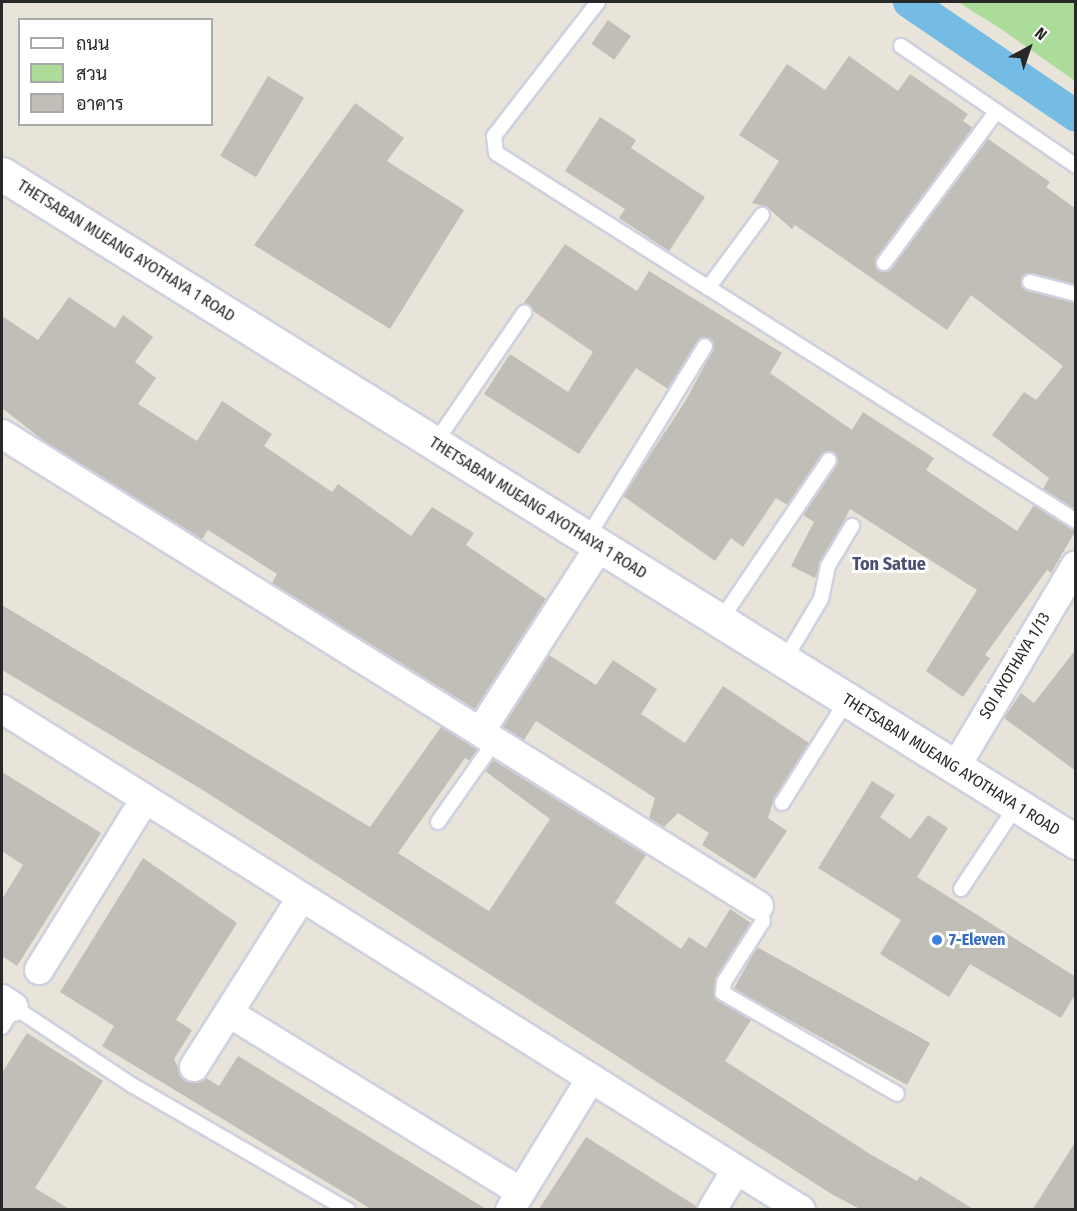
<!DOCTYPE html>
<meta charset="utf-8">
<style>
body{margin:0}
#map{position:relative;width:1077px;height:1211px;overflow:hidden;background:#e9e4da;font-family:"Fira Sans Condensed",Sarabun,sans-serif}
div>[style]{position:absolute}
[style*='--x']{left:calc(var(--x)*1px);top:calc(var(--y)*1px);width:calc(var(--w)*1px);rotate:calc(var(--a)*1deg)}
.green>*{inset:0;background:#abdc9a}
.canal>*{height:32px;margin:-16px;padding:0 16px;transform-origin:16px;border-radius:16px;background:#74bce4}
.building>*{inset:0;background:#c1beb7;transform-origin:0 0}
.roads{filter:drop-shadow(2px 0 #d0d1e0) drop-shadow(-2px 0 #d0d1e0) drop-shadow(0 2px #d0d1e0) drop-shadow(0 -2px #d0d1e0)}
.lane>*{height:14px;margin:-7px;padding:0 7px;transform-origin:7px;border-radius:7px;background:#fff}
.street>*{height:28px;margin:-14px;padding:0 14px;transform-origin:14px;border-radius:14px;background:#fff}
.secondary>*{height:33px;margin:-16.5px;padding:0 16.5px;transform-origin:16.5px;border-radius:16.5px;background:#fff}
.dots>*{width:16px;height:16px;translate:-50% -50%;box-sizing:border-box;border:3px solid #fff;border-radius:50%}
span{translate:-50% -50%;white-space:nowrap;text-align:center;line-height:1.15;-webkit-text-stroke:6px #fff;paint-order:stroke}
.street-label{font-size:16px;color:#282828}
.shop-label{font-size:16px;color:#366cbe;font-weight:700}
.left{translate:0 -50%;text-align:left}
.neighbourhood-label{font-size:18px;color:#4c5074;font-weight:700}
.frame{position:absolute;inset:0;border:3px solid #282828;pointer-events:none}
.legend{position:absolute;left:18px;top:18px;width:195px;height:108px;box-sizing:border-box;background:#fff;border:2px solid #a9a9a9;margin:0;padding:8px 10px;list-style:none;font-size:18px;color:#282828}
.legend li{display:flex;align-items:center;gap:12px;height:30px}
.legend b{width:30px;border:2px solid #a9a9a9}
.north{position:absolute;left:999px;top:18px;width:60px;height:60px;-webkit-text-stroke:4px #fff;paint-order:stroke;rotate:40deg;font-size:16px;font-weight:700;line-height:24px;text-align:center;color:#282828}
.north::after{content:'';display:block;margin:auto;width:21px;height:27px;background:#282828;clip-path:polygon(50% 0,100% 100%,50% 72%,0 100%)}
</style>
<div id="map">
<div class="green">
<i style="clip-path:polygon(958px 2px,1075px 2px,1075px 81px,1001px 29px)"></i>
</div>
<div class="canal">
<i style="--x:909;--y:2;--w:202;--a:34.3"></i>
</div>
<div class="building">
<i style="left:608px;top:20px;width:28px;height:29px;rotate:35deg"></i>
<i style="clip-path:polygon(849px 56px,898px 91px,910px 74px,968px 114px,963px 121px,973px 128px,877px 258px,879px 271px,891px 268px,988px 139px,1050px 182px,1046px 187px,1076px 209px,1076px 285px,1032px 273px,1021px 280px,1028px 291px,1076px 303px,1076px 510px,1043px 489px,1049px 478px,992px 435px,1024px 392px,1036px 400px,1063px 366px,971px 295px,947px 330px,795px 225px,792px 229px,767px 207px,752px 203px,779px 161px,739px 135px,787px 64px,825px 90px)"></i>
<i style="left:268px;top:76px;width:42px;height:93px;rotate:31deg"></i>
<i style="clip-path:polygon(355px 103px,404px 138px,387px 161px,464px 210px,390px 329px,254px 245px)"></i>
<i style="clip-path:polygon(600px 117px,636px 140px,631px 148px,705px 197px,669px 251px,619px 218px,625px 209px,565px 171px)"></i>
<i style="clip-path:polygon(565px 244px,637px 291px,649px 271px,782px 353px,770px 373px,852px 430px,863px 412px,934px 458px,926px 470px,1017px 531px,1034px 505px,1076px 530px,1051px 573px,1047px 570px,985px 655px,990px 658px,963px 697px,926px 671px,977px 590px,850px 509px,815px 578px,791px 566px,814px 522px,803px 515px,837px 465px,834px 452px,822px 455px,788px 505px,776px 498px,743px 547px,731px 538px,715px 561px,623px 496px,686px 400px,713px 350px,710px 339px,698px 341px,668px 389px,636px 368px,579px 454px,484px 394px,510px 354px,568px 392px,593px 352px,523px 304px)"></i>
<i style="clip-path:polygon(69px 297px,115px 328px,123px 315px,153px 337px,135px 362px,156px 378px,138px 404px,197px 441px,222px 401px,272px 434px,264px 446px,332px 492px,338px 484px,411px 536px,432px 507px,474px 533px,466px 545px,546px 599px,475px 709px,272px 583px,277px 574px,208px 530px,202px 539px,48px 444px,2px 408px,2px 316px,38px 340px)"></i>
<i style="clip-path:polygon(2px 605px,370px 827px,441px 727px,478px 750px,470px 761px,465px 758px,398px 853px,489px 911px,550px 819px,485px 771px,493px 760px,646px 855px,615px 903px,681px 949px,689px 937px,706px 948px,730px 909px,751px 923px,715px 981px,715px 998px,751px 1020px,725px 1061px,870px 1154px,917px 1181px,920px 1176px,973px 1209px,860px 1209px,833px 1195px,206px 792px,2px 670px)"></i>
<i style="clip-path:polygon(1076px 649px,1076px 771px,1004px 718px,1021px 693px,1034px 703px)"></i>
<i style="clip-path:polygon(549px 655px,596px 685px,613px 660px,657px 689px,641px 714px,685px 743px,723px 686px,809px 743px,774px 799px,768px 818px,787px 831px,755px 879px,702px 845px,709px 833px,678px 813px,664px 827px,649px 818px,655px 798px,536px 721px,524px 740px,503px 727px)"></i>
<i style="clip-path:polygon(2px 772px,101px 833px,17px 966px,2px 956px,2px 899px,23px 865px,2px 851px)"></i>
<i style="clip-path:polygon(872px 781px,895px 795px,880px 817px,910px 839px,928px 815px,948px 828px,917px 877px,1076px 977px,1076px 993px,1061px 1018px,970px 964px,949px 997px,880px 954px,901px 920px,818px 868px)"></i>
<i style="clip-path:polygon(143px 858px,237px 923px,176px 1020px,192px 1030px,174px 1059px,185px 1081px,194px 1083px,206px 1078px,219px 1086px,238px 1056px,486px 1209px,371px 1209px,102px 1046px,114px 1026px,60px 992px)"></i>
<i style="left:757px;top:947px;width:198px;height:48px;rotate:29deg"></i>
<i style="clip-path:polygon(27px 1033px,103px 1081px,35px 1188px,69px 1209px,2px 1209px,2px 1073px)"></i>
<i style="clip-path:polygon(586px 1137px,696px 1206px,696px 1209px,539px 1209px)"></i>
<i style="clip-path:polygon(1076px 1141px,1076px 1209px,1033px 1209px)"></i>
</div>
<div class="roads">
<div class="lane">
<i style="--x:598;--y:2;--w:170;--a:127.8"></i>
<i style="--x:494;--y:136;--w:17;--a:83"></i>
<i style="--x:496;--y:153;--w:687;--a:32.39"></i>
<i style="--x:901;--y:46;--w:212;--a:34.4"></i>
<i style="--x:884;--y:263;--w:189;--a:-53.4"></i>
<i style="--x:1030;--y:282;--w:48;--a:14.6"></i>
<i style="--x:708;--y:288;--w:91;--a:-53.5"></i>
<i style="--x:435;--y:443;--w:158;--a:-55.6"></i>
<i style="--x:587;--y:538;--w:225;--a:-58.4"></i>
<i style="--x:720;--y:621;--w:194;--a:-55.9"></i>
<i style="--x:784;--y:661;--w:72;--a:-59.2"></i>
<i style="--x:821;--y:599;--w:34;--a:-78"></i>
<i style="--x:828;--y:566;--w:47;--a:-59"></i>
<i style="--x:782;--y:803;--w:122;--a:-57.7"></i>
<i style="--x:438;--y:822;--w:99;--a:-54.9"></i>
<i style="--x:961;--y:889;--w:101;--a:-56.3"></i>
<i style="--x:759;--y:906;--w:16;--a:75"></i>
<i style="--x:763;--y:921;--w:72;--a:122.6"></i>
<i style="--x:724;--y:982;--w:11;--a:95"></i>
<i style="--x:723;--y:993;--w:201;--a:30.1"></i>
<i style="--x:2;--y:1027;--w:23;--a:-59"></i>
<i style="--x:14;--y:1007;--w:141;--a:33.5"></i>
<i style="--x:132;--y:1085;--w:250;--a:30.1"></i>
</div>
<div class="street">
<i style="--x:2;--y:434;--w:892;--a:31.94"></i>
<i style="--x:2;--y:709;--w:943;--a:32.09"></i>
<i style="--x:480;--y:732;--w:221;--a:-57.2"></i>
<i style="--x:955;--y:768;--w:236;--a:-59.2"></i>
<i style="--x:39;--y:970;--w:201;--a:-58.2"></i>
<i style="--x:2;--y:999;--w:14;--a:34"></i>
<i style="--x:229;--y:1013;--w:342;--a:31.5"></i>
<i style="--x:194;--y:1067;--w:201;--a:-57.6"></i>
<i style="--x:510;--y:1210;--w:153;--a:-58.4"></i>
<i style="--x:712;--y:1210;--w:47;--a:-59"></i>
</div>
<div class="secondary">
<i style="--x:2;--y:174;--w:1265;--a:31.88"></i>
</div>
</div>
<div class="dots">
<i style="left:937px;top:940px;background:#3f7fe0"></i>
</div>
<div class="street-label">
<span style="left:126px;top:251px;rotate:32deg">THETSABAN MUEANG AYOTHAYA 1 ROAD</span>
<span style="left:538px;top:508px;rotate:32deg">THETSABAN MUEANG AYOTHAYA 1 ROAD</span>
<span style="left:1015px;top:666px;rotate:-59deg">SOI AYOTHAYA 1/13</span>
<span style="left:951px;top:765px;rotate:32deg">THETSABAN MUEANG AYOTHAYA 1 ROAD</span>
</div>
<div class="shop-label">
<span class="left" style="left:949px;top:940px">7-Eleven</span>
</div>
<div class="neighbourhood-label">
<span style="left:889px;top:564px">Ton Satue</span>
</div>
<div class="frame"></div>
<ul class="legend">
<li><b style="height:8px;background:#fff"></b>ถนน</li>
<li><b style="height:16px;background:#abdc9a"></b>สวน</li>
<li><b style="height:16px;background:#c1beb7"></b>อาคาร</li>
</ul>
<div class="north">N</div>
</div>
